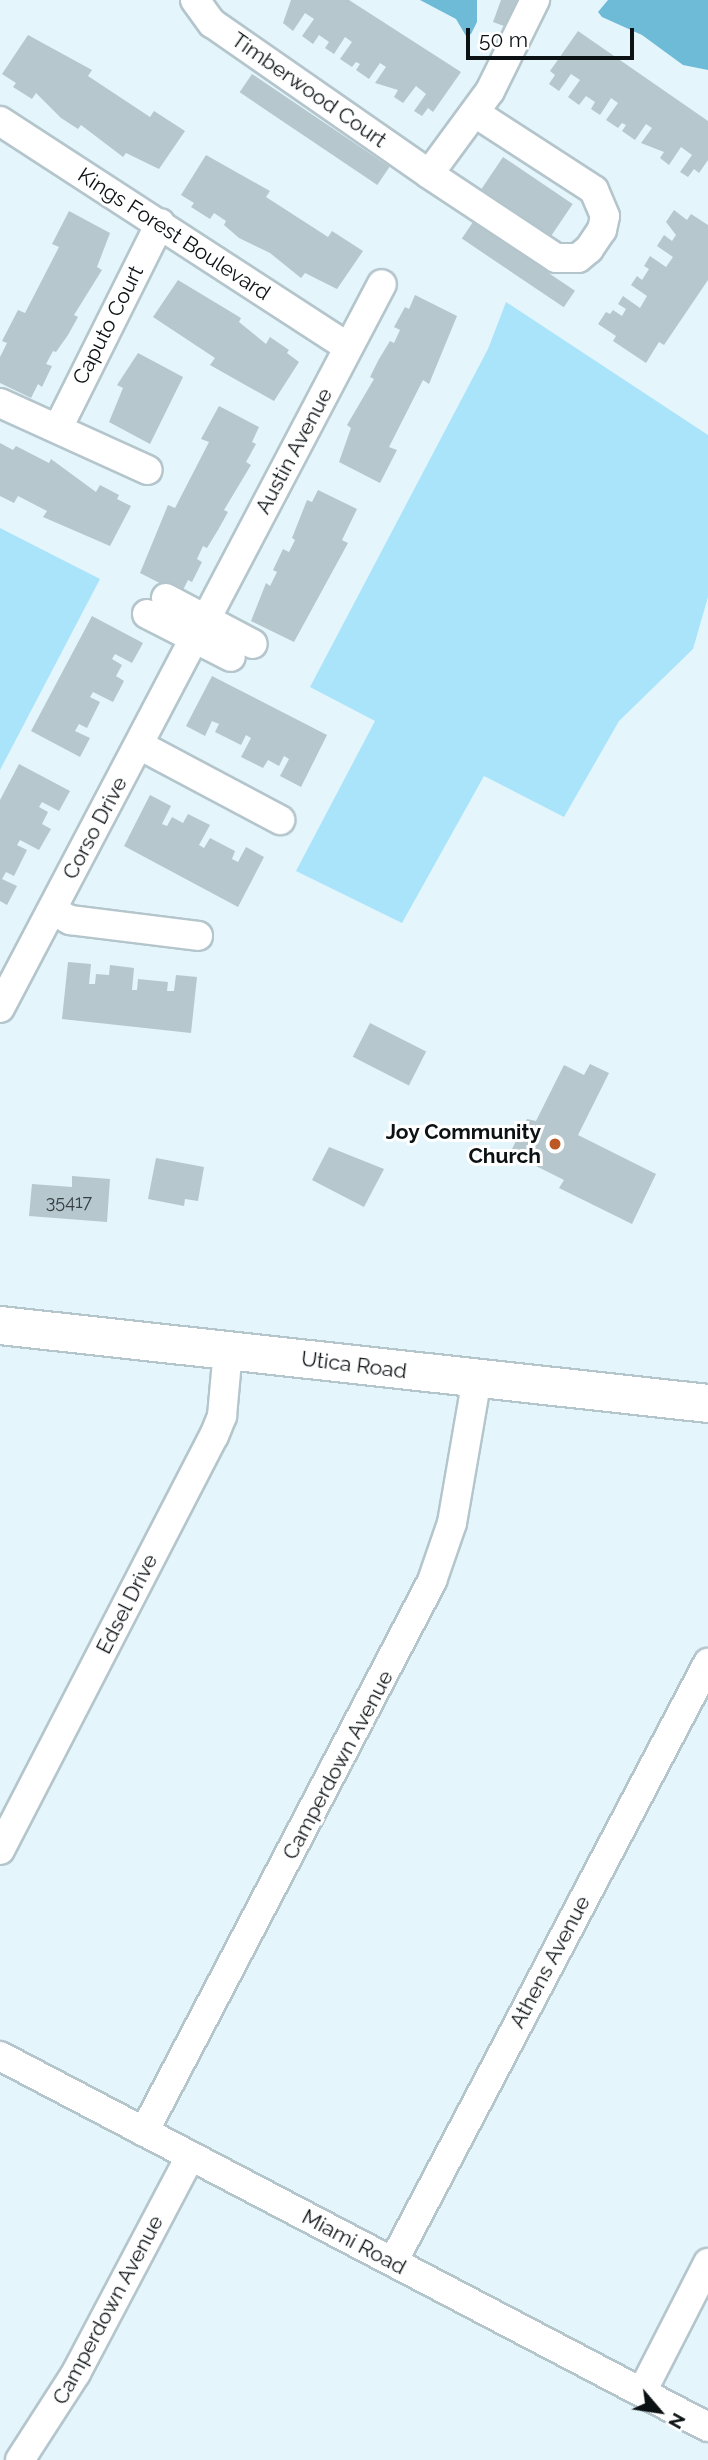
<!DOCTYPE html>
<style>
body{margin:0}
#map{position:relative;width:708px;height:2460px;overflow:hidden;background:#e4f5fc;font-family:Raleway,sans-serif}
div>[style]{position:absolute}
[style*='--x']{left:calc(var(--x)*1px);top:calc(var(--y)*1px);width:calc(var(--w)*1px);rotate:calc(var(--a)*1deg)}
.green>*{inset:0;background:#aae4fb}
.water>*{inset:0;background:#6ebbd8}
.building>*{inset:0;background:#b6c7ce;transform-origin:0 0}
.roads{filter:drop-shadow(2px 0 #b4c5cc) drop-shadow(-2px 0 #b4c5cc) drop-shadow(0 2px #b4c5cc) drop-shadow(0 -2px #b4c5cc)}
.minor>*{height:28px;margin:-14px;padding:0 14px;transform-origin:14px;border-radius:14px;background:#fff}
.major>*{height:37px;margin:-18.5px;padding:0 18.5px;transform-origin:18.5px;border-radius:18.5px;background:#fff}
.dots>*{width:19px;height:19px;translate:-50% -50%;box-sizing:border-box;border:4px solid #fff;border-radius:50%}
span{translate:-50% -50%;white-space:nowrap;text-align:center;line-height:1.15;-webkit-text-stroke:6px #fff;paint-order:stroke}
.number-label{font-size:18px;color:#363f42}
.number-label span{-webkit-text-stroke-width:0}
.street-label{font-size:21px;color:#0c1214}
.poi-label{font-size:21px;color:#0c1214;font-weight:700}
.right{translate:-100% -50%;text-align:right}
.north{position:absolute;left:624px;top:2376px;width:70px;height:70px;-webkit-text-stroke:5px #fff;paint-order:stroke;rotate:119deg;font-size:19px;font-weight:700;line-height:28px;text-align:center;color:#0c1214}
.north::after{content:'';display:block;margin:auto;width:24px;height:32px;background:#0c1214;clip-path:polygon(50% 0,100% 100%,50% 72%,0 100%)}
.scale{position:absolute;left:466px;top:28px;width:168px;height:32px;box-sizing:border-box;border:4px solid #0c1214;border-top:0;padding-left:9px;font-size:21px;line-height:24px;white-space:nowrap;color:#0c1214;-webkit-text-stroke:5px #fff;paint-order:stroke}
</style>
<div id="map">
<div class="green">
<i style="clip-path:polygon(506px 302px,708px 435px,708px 597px,693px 649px,619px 721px,564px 817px,484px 776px,402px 923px,296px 871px,375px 721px,310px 687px,488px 349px)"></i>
<i style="clip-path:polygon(0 528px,100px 579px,0 770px)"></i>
</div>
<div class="water">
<i style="clip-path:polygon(420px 0,477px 0,477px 22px,471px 34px,466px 36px,456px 19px)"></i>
<i style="clip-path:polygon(608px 0,708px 0,708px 70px,683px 65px,642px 35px,602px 17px,598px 12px)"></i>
</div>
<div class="building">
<i style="clip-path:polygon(291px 0,349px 0,461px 72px,433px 112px,428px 108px,422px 116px,414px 111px,426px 94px,416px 86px,403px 103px,394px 97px,398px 90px,375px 83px,386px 67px,380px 63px,369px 79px,356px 70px,360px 64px,356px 62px,352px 67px,340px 59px,352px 42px,345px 37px,334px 54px,325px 48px,329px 42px,319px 35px,313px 44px,302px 36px,314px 19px,305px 13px,293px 31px,283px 23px)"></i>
<i style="clip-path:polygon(501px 0,523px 0,512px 29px,493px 22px)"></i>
<i style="clip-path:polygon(578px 31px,708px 121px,708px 160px,699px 173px,694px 169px,688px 177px,680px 172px,692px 155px,681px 147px,669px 165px,660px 158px,664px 152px,641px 143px,652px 128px,646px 124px,635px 140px,622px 131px,626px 125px,622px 123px,618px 128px,606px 120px,618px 103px,611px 98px,600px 115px,591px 109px,595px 102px,586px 96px,579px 105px,568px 97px,580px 80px,571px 74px,559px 91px,549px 84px,555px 75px,550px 71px)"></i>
<i style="clip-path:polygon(28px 35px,92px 70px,88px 76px,150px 117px,154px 111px,185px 131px,159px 169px,126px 153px,123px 157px,81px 125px,78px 129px,61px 118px,36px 93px,32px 99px,13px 87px,16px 83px,2px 74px)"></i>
<i style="left:252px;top:74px;width:166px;height:22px;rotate:34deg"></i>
<i style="clip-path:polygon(206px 155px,270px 191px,266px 197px,328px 237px,332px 231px,363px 251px,337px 289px,305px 273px,301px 278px,270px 253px,239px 238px,224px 225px,226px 221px,214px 213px,210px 219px,191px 207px,194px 203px,181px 195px)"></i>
<i style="left:503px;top:157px;width:84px;height:40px;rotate:34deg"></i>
<i style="clip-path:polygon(674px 210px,687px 220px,691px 214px,708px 225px,708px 280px,664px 345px,659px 342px,646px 363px,613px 341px,616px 336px,598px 324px,606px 312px,610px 314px,613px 310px,622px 316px,626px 309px,618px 304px,623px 296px,640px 308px,647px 296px,631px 285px,637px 276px,642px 280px,649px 269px,644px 266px,650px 256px,666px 267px,673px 257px,657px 246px,664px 235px,672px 241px,676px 235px,666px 222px)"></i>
<i style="clip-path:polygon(69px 211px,110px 233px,97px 267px,102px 270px,74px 315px,78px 317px,68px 335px,56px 352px,53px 351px,46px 364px,52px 366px,42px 387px,38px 384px,31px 398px,0 383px,0 357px,7px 343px,2px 341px,18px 310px,25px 313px,59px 247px,52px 244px)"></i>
<i style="left:473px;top:222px;width:123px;height:20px;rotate:34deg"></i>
<i style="clip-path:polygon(178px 280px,241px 318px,239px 322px,266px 344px,270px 337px,289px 350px,287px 353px,299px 362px,274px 401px,210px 365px,215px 358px,153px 317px)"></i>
<i style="clip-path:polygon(415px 295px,457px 316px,429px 384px,423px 380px,389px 447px,397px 450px,380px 483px,339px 462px,351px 428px,347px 425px,374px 379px,370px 377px,379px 359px,390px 341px,394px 343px,400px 330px,394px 327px,405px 307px,409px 309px)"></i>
<i style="clip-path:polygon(138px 353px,183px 377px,150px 444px,109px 422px,123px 388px,117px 385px)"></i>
<i style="clip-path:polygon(219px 406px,259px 427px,252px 442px,256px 444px,246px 462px,251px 465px,224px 510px,228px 512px,218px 530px,207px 548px,203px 546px,197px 559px,202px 562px,192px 582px,188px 580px,181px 594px,140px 573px,168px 505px,175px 508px,209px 442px,201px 439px)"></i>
<i style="clip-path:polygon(0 443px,13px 450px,16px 446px,49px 463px,51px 459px,96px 492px,100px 485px,119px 495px,117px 499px,131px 506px,110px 546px,43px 517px,47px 511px,18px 496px,14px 503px,0 496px)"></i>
<i style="clip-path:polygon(318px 490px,357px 509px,342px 540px,348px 543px,294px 642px,251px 621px,266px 583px,270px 586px,277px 572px,273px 570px,283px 549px,289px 552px,295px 540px,292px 538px,307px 500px,312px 502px)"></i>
<i style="clip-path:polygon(92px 616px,143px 643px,132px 663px,115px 654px,112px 659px,122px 665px,116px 676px,124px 681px,113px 702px,93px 692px,90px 697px,100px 702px,87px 728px,79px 724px,75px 731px,90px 738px,80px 757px,31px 731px)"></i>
<i style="clip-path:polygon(212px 676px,327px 735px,301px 787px,280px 776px,289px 759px,284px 756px,279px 766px,268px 760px,263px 768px,241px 757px,251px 738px,246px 735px,241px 745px,215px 732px,219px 724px,212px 721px,205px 736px,186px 726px)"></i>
<i style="clip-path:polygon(19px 764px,70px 791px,59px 811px,42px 802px,39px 807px,48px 812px,42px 824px,51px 829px,39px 850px,20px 840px,17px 845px,27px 850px,14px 876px,6px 872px,2px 879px,17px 886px,7px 905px,0 901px,0 800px)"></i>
<i style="clip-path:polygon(150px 795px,171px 806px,162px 824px,167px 826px,172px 817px,183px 823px,188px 814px,210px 825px,199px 845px,204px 848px,210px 838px,235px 851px,232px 859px,238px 862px,246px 847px,264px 857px,238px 907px,124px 846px)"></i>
<i style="clip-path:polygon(68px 962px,91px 964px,89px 984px,95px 984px,96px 974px,109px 975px,110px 965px,134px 968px,132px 990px,137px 990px,138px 979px,168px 982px,167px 991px,174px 991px,176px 975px,197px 977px,191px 1033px,62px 1019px)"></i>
<i style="left:370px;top:1023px;width:63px;height:38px;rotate:27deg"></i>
<i style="clip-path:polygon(590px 1064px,609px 1073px,578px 1135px,656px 1174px,632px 1224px,559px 1188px,564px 1180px,510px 1153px,527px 1119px,536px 1121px,564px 1065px,584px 1075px)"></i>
<i style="clip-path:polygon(329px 1147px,384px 1169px,364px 1207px,312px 1180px)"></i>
<i style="clip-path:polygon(156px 1158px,204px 1167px,198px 1201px,185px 1199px,184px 1206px,148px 1199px)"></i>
<i style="clip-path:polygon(72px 1176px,110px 1179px,107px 1222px,29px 1216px,32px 1184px,72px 1187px)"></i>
</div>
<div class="roads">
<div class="minor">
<i style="--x:195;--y:0;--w:29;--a:54"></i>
<i style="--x:212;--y:23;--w:264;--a:34.8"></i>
<i style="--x:429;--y:174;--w:103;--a:-53.7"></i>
<i style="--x:490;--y:91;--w:102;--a:-63.7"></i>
<i style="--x:0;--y:121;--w:415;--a:33"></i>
<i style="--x:429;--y:174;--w:152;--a:33.5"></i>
<i style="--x:556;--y:258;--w:22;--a:0"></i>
<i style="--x:578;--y:258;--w:14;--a:-39"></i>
<i style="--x:589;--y:249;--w:23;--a:-56"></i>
<i style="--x:602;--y:230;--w:14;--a:-78"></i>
<i style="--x:605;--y:216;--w:28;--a:-113"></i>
<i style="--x:594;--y:190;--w:142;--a:-147.1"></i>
<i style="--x:0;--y:403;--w:162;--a:24.4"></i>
<i style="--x:58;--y:428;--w:229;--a:-63.5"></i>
<i style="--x:166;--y:598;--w:98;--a:27.9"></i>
<i style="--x:147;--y:614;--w:94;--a:27.1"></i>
<i style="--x:206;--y:619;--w:378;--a:-62.3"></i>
<i style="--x:139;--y:745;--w:160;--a:28"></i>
<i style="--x:52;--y:910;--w:21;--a:29"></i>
<i style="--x:70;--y:920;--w:129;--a:7.1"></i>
<i style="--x:0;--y:1008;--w:418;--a:-62.3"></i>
<i style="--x:0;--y:1850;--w:466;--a:-62.7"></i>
<i style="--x:214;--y:1436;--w:22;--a:-68"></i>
<i style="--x:222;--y:1416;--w:66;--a:-84.8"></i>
<i style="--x:0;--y:2056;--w:799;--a:27.66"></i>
<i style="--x:144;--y:2132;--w:622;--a:-62.4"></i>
<i style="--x:432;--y:1581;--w:61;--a:-71"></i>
<i style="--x:452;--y:1523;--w:147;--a:-80.2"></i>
<i style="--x:393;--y:2262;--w:677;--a:-62.26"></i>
<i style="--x:642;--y:2392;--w:145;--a:-62.9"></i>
<i style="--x:20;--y:2460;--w:103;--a:-57.2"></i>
<i style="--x:76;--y:2373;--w:244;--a:-62.2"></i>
</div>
<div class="major">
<i style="--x:0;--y:1325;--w:712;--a:6.29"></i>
</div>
</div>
<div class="dots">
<i style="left:555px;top:1144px;background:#bc5726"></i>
</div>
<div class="number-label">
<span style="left:69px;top:1202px">35417</span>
</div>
<div class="street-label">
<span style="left:309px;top:90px;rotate:35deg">Timberwood Court</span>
<span style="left:174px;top:234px;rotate:33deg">Kings Forest Boulevard</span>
<span style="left:108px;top:325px;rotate:-63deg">Caputo Court</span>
<span style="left:294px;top:451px;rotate:-62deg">Austin Avenue</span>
<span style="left:95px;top:828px;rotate:-62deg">Corso Drive</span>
<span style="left:354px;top:1365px;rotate:7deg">Utica Road</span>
<span style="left:127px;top:1604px;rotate:-63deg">Edsel Drive</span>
<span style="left:338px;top:1765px;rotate:-62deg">Camperdown Avenue</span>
<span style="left:550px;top:1962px;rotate:-62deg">Athens Avenue</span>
<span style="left:354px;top:2242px;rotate:28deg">Miami Road</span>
<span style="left:108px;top:2310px;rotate:-62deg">Camperdown Avenue</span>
</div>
<div class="poi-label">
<span class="right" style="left:541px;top:1144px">Joy Community<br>Church</span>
</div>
<div class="north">N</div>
<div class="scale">50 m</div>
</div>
